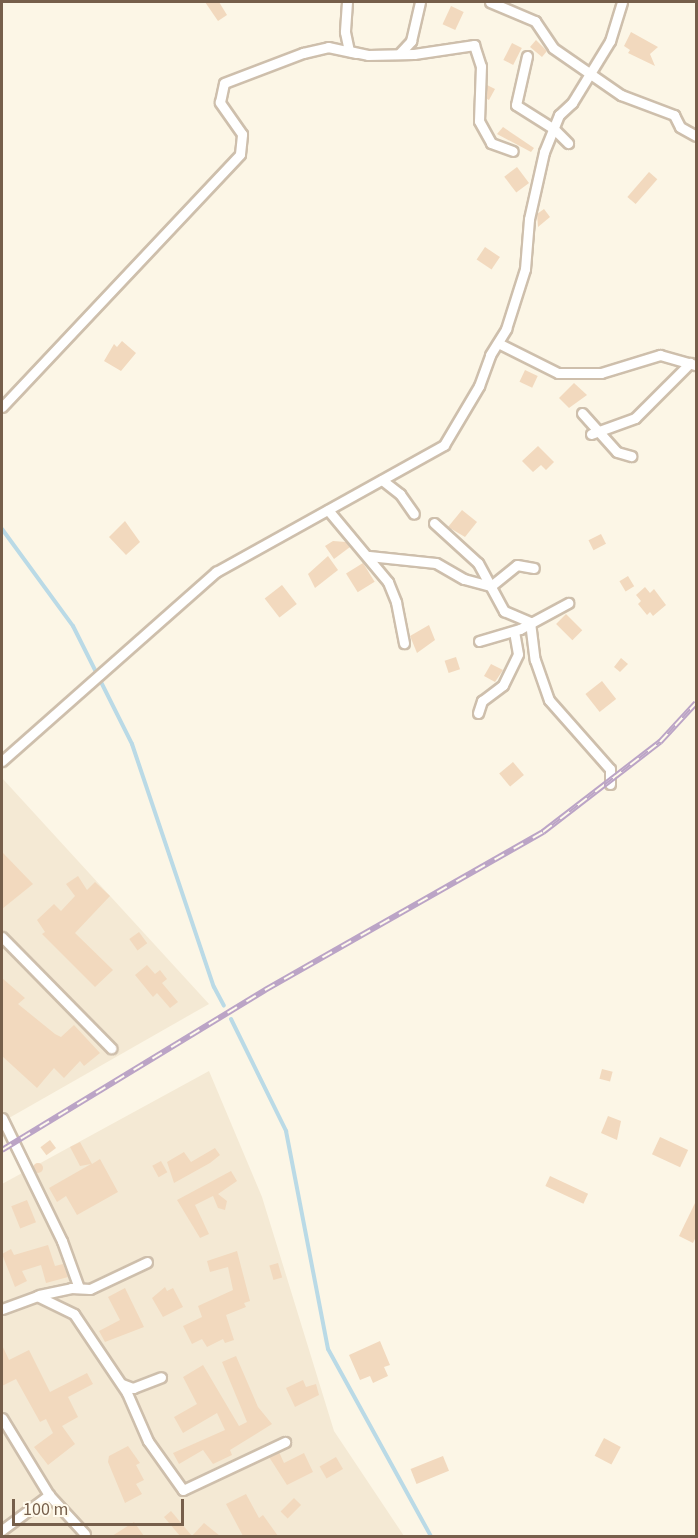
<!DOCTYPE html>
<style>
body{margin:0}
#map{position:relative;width:698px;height:1538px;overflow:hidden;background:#fcf6e6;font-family:"Source Sans 3",sans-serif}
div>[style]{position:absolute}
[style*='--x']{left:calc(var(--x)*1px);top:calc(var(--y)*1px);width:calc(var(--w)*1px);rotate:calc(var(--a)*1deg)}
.residential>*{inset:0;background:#f4e9d4}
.stream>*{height:4px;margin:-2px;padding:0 2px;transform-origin:2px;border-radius:2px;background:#badae6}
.building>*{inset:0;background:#f2d9be;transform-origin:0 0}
.round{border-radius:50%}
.roads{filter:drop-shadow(2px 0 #cebfac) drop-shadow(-2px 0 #cebfac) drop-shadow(0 2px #cebfac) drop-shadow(0 -2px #cebfac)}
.minor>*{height:9px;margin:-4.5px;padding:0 4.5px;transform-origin:4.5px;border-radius:4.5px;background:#fff}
.rail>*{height:6px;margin-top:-3px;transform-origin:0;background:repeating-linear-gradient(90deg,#fffaec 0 11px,#bba4c6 0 22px);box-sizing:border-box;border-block:2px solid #bba4c6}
span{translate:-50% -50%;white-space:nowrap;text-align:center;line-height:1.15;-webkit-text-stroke:6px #fffaec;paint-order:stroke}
.frame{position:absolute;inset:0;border:3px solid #765f4b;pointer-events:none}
.scale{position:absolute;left:12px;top:1499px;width:172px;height:27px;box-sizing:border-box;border:3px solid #765f4b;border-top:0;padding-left:8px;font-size:18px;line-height:21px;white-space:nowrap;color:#765f4b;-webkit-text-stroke:4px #fffaec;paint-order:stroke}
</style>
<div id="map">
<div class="residential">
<i style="clip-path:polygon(2px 778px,209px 1004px,2px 1122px)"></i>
<i style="clip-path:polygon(209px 1071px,262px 1197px,334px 1431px,404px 1536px,2px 1536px,2px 1184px)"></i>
</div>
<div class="stream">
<i style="--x:2;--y:529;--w:120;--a:53.8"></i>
<i style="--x:73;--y:626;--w:132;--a:63.4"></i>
<i style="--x:132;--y:744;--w:256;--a:71.4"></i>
<i style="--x:214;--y:987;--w:21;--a:62"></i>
<i style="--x:231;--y:1019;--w:125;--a:63.8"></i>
<i style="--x:286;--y:1131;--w:222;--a:79.1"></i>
<i style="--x:328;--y:1349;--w:213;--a:61.2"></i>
</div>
<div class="building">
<i style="clip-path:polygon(205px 2px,219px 2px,227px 15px,218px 21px)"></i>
<i style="left:451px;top:6px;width:14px;height:20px;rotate:25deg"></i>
<i style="clip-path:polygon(631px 32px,658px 47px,650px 54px,655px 66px,628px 53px,630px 50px,624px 46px)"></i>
<i style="clip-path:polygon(536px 40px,547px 51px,542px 57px,530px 47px)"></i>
<i style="left:512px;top:43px;width:11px;height:19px;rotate:27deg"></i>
<i style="clip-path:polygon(487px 85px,495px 89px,489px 100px,487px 99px)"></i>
<i style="clip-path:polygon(503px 127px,534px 148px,531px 152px,497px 134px)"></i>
<i style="left:517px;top:167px;width:20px;height:16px;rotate:53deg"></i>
<i style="left:649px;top:172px;width:11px;height:33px;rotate:41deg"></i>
<i style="clip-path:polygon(544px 209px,550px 217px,538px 227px,537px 214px)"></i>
<i style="left:485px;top:247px;width:18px;height:15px;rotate:34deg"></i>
<i style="clip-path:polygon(122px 341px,136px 353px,121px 371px,104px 361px,114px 344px,117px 347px)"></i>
<i style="left:525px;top:370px;width:14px;height:13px;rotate:25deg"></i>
<i style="clip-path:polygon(574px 383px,587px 395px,569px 408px,559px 398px)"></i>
<i style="clip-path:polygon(538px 446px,554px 462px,546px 470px,541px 465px,533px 472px,522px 461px)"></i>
<i style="clip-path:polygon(462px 510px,477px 522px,465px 537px,448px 527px)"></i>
<i style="clip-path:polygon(125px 521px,140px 542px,126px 555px,109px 537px)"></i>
<i style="left:601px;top:534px;width:11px;height:14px;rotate:63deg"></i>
<i style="clip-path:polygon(333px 541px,346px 542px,350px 547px,334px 559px,325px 546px)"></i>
<i style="clip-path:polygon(328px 556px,338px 570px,315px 588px,308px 574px)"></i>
<i style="left:363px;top:563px;width:22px;height:20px;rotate:58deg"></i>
<i style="left:628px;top:576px;width:12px;height:10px;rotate:59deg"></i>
<i style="left:282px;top:585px;width:24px;height:22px;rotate:52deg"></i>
<i style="clip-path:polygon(645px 587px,650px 593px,654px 589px,666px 605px,653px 616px,650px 612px,647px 615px,638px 604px,641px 601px,636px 595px)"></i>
<i style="left:566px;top:614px;width:23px;height:14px;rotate:45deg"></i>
<i style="clip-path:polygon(429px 625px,435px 640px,417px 653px,410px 636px)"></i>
<i style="left:456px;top:657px;width:13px;height:12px;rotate:72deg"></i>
<i style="clip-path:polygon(621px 658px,628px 664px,620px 672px,614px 667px)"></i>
<i style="clip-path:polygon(491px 664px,503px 670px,495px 682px,484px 676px)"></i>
<i style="left:602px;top:681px;width:23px;height:21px;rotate:52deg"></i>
<i style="left:513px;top:762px;width:17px;height:18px;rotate:50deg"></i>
<i style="clip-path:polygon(2px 852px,33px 884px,2px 909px)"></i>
<i style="clip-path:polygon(78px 876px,87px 890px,95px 882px,110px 896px,75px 933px,113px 970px,95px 987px,42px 934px,45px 932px,37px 920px,54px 904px,61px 911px,75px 896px,66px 884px)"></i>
<i style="left:139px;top:932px;width:14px;height:12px;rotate:54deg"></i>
<i style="clip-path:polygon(147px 965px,155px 974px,160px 970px,167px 979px,162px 983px,178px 1002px,170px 1008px,157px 993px,153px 997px,135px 975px)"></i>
<i style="clip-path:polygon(2px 978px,25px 998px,18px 1004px,55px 1034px,61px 1037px,74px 1025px,100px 1053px,84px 1066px,80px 1061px,64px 1078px,54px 1068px,37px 1088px,2px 1056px)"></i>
<i style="left:602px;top:1069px;width:11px;height:10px;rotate:15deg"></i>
<i style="clip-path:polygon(608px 1116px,621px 1121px,617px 1140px,601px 1133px)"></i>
<i style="left:660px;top:1137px;width:31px;height:19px;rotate:25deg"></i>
<i style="left:50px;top:1140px;width:10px;height:12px;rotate:53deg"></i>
<i style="clip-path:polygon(80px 1142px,92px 1164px,100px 1159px,118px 1192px,77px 1215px,66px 1196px,57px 1202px,49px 1188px,91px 1164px,80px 1166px,70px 1147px)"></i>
<i style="clip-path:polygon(215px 1148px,220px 1155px,210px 1163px,174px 1183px,167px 1162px,184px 1152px,191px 1162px)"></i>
<i style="left:161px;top:1161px;width:13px;height:10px;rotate:61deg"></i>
<i class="round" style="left:33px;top:1163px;width:10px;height:10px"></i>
<i style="clip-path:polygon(231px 1171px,237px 1181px,218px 1194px,227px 1201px,225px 1210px,218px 1208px,213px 1196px,195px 1205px,209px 1234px,200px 1238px,177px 1200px)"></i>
<i style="left:550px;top:1176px;width:42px;height:11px;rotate:25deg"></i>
<i style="left:27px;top:1200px;width:24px;height:17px;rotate:68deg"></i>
<i style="clip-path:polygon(696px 1201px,696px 1237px,693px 1243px,679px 1236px)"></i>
<i style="clip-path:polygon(48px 1245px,55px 1266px,63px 1264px,68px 1277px,46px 1283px,41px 1265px,22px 1271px,27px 1281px,15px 1287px,2px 1254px,11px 1249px,14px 1255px)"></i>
<i style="clip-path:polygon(237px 1251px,250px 1301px,244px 1303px,246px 1307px,226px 1315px,234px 1340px,225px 1343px,223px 1339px,207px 1347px,202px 1339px,192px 1344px,183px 1326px,202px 1317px,198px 1306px,233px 1290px,228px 1267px,210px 1272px,207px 1261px)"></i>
<i style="left:278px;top:1263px;width:15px;height:9px;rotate:74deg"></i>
<i style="clip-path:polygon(165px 1287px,167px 1291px,173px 1288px,183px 1307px,163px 1317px,152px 1298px)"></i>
<i style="clip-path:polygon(125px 1288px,144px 1327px,105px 1342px,99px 1331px,120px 1320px,108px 1297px)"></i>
<i style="clip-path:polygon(380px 1341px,390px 1365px,384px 1367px,388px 1376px,373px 1383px,370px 1376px,360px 1380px,349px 1355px)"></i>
<i style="clip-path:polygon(2px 1345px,9px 1360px,29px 1350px,50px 1392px,87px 1373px,93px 1384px,68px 1397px,78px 1417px,62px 1426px,75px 1444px,48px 1465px,34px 1447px,53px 1433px,46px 1419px,40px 1422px,16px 1379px,2px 1386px)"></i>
<i style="clip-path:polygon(236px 1356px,258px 1407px,272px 1424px,230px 1450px,232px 1455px,213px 1464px,203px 1450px,179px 1464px,173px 1453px,225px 1430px,217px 1413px,183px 1433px,174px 1417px,197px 1404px,183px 1377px,203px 1365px,239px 1426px,247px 1422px,222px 1362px)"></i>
<i style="clip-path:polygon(303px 1380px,306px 1387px,316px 1384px,319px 1395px,295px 1407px,286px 1388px)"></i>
<i style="left:604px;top:1438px;width:19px;height:20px;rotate:28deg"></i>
<i style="clip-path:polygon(128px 1446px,140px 1463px,136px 1465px,144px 1480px,136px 1484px,142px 1494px,125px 1503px,108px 1462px,109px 1456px)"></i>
<i style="clip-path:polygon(279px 1452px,284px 1463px,304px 1453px,313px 1472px,287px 1485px,269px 1457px)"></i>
<i style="left:443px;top:1456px;width:16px;height:35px;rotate:68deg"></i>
<i style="left:336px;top:1457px;width:14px;height:19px;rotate:60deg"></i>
<i style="clip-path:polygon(246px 1494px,259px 1518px,263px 1515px,278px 1536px,243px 1536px,226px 1504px)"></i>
<i style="left:294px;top:1498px;width:10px;height:19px;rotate:45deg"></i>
<i style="clip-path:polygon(171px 1511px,192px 1536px,180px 1536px,164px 1517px)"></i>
<i style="clip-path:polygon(134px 1522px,144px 1536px,112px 1536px)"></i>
<i style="clip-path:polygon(204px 1523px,220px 1536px,192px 1536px)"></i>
</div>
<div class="roads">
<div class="minor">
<i style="--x:347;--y:2;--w:30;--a:94"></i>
<i style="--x:345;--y:32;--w:19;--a:78"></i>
<i style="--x:349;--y:51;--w:19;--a:12"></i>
<i style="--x:368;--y:55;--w:46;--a:-1.2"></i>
<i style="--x:414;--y:54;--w:61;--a:-8.5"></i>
<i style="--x:474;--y:45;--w:22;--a:72"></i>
<i style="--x:481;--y:66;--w:55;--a:92.1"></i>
<i style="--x:479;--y:121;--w:25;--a:61"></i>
<i style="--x:491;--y:143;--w:23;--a:20"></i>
<i style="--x:490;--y:2;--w:49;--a:22.9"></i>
<i style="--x:535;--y:21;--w:32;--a:56"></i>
<i style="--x:553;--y:48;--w:83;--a:34.7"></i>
<i style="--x:621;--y:95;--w:57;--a:20.7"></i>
<i style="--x:674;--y:115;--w:13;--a:63"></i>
<i style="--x:680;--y:127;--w:18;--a:29"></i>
<i style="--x:399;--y:54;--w:18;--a:-47"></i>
<i style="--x:411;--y:41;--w:40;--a:-77"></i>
<i style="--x:527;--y:56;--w:50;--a:102.7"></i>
<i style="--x:516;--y:105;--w:45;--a:32.3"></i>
<i style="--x:554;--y:129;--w:20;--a:45"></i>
<i style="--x:498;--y:343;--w:67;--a:26.6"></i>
<i style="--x:558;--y:373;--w:43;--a:0"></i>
<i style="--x:601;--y:373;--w:62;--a:-17"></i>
<i style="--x:660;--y:355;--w:37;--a:16"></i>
<i style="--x:2;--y:407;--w:347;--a:-46.7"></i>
<i style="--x:240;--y:154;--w:20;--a:-84"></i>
<i style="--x:242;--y:134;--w:39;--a:-125"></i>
<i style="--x:220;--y:102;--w:19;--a:-78"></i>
<i style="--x:224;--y:83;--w:85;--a:-20.8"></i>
<i style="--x:303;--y:53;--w:26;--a:-13"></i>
<i style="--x:328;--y:47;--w:29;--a:12"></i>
<i style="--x:582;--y:413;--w:52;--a:48.1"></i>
<i style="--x:617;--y:452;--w:15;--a:16"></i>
<i style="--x:591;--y:434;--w:47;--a:-20"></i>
<i style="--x:635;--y:418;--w:78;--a:-45"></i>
<i style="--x:382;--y:480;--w:23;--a:38"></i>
<i style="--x:400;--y:494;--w:24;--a:55"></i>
<i style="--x:328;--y:510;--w:94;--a:50.2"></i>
<i style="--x:388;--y:582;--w:22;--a:68"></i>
<i style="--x:396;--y:602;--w:42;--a:79"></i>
<i style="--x:434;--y:523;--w:59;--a:42.3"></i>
<i style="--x:478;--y:563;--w:55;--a:61.6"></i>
<i style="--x:504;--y:611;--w:28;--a:23"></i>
<i style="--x:530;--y:622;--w:38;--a:83"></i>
<i style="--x:535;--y:660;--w:42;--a:70.7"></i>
<i style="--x:549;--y:700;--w:92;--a:48.5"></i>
<i style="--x:610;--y:769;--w:15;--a:90"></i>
<i style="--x:369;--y:556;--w:67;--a:6"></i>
<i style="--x:436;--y:563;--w:32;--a:30"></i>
<i style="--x:464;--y:579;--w:28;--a:15"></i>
<i style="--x:491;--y:586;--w:33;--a:-39"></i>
<i style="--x:517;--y:565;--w:17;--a:10"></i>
<i style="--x:479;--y:641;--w:43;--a:-16.3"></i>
<i style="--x:520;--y:629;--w:55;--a:-28.4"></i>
<i style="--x:478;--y:713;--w:13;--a:-72"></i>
<i style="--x:482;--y:701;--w:26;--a:-37"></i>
<i style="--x:503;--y:685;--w:34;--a:-64"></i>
<i style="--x:518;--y:654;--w:23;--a:-100"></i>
<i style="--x:2;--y:761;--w:286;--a:-41.5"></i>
<i style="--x:216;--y:572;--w:261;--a:-29.1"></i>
<i style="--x:444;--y:445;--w:69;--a:-59.3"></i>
<i style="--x:479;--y:386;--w:33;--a:-70"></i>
<i style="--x:490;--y:355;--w:31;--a:-58"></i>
<i style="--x:506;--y:329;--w:63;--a:-72.4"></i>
<i style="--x:525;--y:269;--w:50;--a:-85.4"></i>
<i style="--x:529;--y:219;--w:69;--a:-77.4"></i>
<i style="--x:544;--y:152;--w:40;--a:-68"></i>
<i style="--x:559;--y:115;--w:18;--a:-43"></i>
<i style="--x:572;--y:103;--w:73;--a:-58.5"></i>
<i style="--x:610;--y:41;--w:41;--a:-72.9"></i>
<i style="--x:2;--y:937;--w:156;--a:45.5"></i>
<i style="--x:2;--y:1118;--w:137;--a:64"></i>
<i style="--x:62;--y:1241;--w:50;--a:70.1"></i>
<i style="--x:39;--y:1295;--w:33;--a:-12"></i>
<i style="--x:71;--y:1288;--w:19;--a:3"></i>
<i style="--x:90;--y:1289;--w:63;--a:-25.3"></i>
<i style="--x:2;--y:1309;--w:37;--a:-20"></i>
<i style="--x:37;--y:1296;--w:41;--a:25.9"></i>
<i style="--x:74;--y:1314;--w:95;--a:56.1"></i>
<i style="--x:127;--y:1393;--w:52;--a:66.4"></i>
<i style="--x:148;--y:1441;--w:60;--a:54.5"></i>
<i style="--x:183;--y:1490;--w:113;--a:-25.2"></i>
<i style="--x:122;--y:1384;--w:12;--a:20"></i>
<i style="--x:133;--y:1388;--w:30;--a:-21"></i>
<i style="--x:2;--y:1418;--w:90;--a:58.6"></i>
<i style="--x:49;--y:1495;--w:53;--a:47.3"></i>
<i style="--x:2;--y:1530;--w:59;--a:-36.7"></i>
</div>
</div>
<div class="rail">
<i style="--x:2;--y:1150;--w:308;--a:-31.3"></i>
<i style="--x:265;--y:990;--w:320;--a:-29.6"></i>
<i style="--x:543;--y:832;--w:148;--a:-37.6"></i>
<i style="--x:660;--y:742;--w:53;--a:-47.3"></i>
</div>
<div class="frame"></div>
<div class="scale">100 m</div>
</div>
